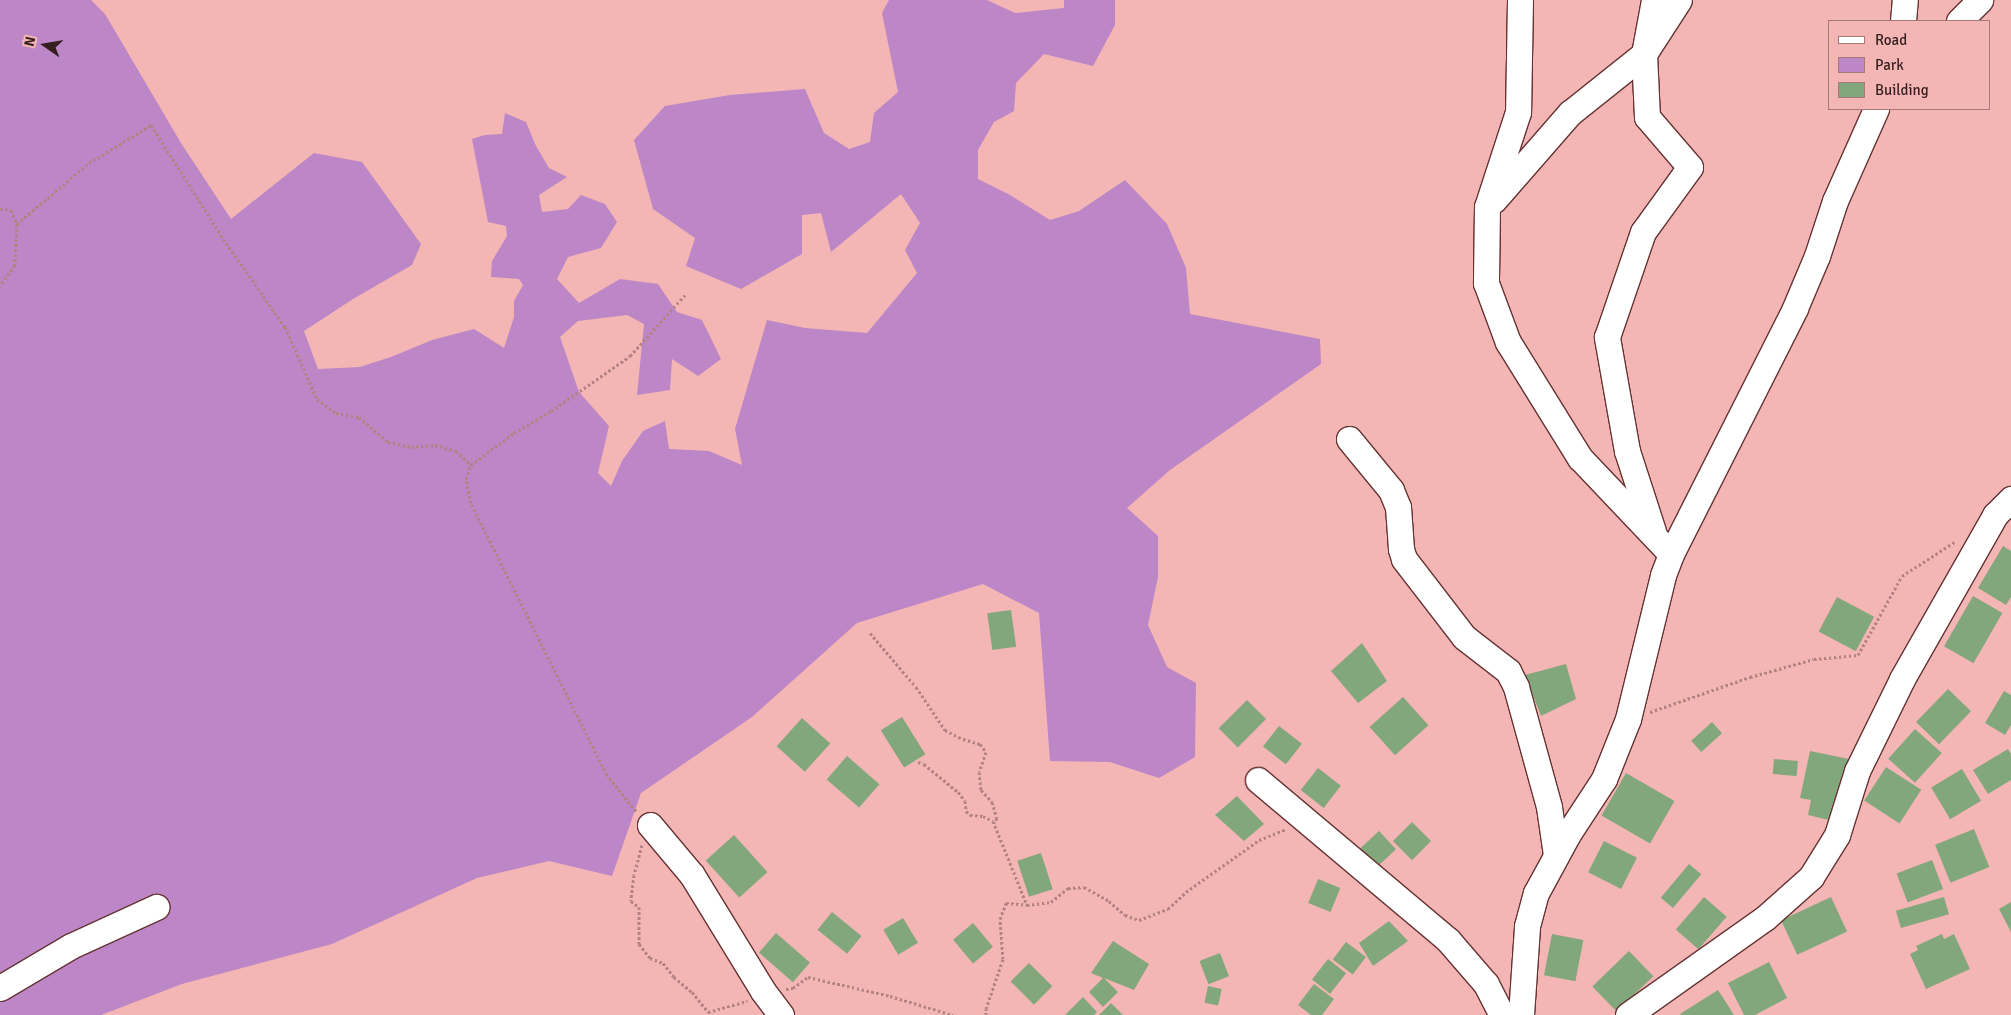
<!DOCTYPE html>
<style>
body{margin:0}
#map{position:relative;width:2011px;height:1015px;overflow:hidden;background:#f3b6b4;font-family:Signika,sans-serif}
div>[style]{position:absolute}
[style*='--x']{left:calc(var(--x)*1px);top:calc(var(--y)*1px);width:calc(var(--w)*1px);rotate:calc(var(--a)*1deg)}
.green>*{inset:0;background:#bc86c7}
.building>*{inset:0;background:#83a77d;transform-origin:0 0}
.path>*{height:3px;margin-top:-1.5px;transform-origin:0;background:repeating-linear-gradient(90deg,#b38281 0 2.5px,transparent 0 5px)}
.roads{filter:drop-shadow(1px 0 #653333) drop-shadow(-1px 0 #653333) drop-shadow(0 1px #653333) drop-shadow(0 -1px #653333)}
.minor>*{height:25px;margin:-12.5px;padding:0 12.5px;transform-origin:12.5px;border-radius:12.5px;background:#fff}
span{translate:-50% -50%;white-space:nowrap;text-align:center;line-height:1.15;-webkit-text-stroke:4px #f3b6b4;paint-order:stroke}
.legend{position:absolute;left:1828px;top:20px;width:162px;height:90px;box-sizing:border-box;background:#f3b6b4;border:1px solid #a77978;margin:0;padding:6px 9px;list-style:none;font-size:15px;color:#351e1e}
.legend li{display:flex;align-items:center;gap:10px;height:25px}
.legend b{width:25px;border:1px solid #a77978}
.north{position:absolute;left:20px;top:20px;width:50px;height:50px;-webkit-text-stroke:4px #f3b6b4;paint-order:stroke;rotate:283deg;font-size:14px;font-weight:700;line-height:20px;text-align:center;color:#351e1e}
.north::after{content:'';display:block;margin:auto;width:18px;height:22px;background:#351e1e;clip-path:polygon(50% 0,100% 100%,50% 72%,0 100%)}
</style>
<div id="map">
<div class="green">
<i style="clip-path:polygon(0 0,91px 0,105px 14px,181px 143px,231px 219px,314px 153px,362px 162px,421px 244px,412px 265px,353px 299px,304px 331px,318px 369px,360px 367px,391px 357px,432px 340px,474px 329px,504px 348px,514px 317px,514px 301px,523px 285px,519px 279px,491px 277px,492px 261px,507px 236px,506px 226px,488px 222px,472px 139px,485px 135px,502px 134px,505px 113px,526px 122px,536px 146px,549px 168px,567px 177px,539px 195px,542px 212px,568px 209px,581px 195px,605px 204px,617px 222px,601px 248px,568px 257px,557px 279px,579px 303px,620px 279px,658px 284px,677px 312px,702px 320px,721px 359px,698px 376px,672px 359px,670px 390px,637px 395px,644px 324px,627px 315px,578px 321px,560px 337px,579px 392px,609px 426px,598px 473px,611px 486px,622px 461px,643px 431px,665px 421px,669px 449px,709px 451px,742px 465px,735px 429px,767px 320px,805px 328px,867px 333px,917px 273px,905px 250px,920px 223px,901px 194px,831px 252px,821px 213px,802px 215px,802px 254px,741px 289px,686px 266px,695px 238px,653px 209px,634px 140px,665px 106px,730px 95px,805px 89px,824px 133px,849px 149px,870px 142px,874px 113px,898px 92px,882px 13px,889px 0,987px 0,1015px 13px,1064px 8px,1064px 0,1115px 0,1115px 25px,1093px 66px,1044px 54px,1016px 83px,1014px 111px,994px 122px,978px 150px,978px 179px,1010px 195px,1050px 220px,1079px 211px,1125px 180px,1167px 224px,1186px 268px,1190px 314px,1320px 339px,1321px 364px,1170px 470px,1127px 508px,1158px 536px,1158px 577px,1148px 625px,1167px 667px,1196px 683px,1195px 757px,1159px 778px,1110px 762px,1050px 761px,1039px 613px,983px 584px,857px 623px,752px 717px,641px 793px,612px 876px,549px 861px,477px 878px,332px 944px,182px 984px,101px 1015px,0 1015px)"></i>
</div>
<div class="building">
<i style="clip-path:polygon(2003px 546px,2011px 551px,2011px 597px,2006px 605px,1978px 588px)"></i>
<i style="left:1973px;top:596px;width:34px;height:58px;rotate:30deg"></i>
<i style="left:1837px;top:597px;width:42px;height:39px;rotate:28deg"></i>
<i style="left:1011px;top:610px;width:37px;height:24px;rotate:82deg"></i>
<i style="clip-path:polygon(1362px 643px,1387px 681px,1358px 703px,1331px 671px)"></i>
<i style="clip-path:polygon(1566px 664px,1576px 699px,1541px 716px,1525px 675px)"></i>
<i style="left:1948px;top:689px;width:32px;height:46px;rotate:44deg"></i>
<i style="clip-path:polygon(2004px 691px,2011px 695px,2011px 725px,2005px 735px,1985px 723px)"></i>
<i style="left:1403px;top:697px;width:38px;height:45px;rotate:48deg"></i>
<i style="left:1247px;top:700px;width:27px;height:40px;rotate:45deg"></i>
<i style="left:902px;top:717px;width:44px;height:25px;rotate:58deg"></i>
<i style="left:802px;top:718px;width:38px;height:38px;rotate:42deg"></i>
<i style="left:1712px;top:722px;width:15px;height:28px;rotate:48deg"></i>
<i style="left:1279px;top:726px;width:29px;height:26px;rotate:38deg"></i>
<i style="left:1915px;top:729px;width:36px;height:40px;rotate:42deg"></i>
<i style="clip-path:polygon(2008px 749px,2011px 754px,2011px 780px,1988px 794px,1973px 770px)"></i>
<i style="clip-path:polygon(1810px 751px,1849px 759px,1840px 806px,1831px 805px,1841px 807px,1837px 822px,1808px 815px,1811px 800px,1800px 798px)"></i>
<i style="left:847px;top:756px;width:43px;height:31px;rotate:41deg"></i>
<i style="left:1774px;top:759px;width:24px;height:15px;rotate:5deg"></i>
<i style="left:1886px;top:767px;width:42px;height:40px;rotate:33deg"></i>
<i style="left:1318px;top:768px;width:29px;height:28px;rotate:38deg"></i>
<i style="left:1962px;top:769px;width:37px;height:36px;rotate:59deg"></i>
<i style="left:1626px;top:773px;width:56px;height:49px;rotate:30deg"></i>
<i style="clip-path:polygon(1237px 796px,1264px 824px,1244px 841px,1215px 815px)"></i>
<i style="left:1412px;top:822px;width:27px;height:27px;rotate:45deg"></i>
<i style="left:1974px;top:829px;width:41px;height:42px;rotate:68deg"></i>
<i style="left:1379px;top:831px;width:25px;height:29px;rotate:47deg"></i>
<i style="left:734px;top:835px;width:50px;height:38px;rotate:48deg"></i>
<i style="left:1604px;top:841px;width:37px;height:35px;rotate:27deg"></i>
<i style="left:1041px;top:853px;width:38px;height:25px;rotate:72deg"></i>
<i style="left:1932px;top:860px;width:31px;height:38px;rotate:69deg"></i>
<i style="left:1689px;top:864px;width:16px;height:44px;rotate:40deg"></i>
<i style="left:1318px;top:879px;width:24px;height:26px;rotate:22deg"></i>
<i style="left:1704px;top:897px;width:30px;height:43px;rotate:41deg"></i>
<i style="left:1831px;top:897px;width:38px;height:55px;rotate:65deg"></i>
<i style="left:1944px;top:897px;width:18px;height:50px;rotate:74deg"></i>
<i style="clip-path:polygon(2011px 902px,2011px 932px,1999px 909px)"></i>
<i style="left:832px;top:912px;width:38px;height:23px;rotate:39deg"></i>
<i style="left:903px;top:918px;width:29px;height:23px;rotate:59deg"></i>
<i style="clip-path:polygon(1389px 921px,1408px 941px,1373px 966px,1359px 943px)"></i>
<i style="left:973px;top:923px;width:31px;height:26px;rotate:50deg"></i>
<i style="left:776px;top:933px;width:45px;height:26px;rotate:41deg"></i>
<i style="left:1552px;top:934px;width:32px;height:42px;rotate:11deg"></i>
<i style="clip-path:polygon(1942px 934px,1944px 939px,1954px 934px,1970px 969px,1926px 989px,1910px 954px,1918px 950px,1916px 946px)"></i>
<i style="clip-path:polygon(1113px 941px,1149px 964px,1134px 990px,1104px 978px,1118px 992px,1103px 1007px,1089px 992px,1103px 978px,1091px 973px)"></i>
<i style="left:1346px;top:942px;width:25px;height:22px;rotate:37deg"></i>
<i style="left:1629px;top:951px;width:35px;height:51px;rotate:46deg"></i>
<i style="left:1220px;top:953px;width:25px;height:22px;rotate:69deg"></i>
<i style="left:1328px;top:959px;width:23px;height:26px;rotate:38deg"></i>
<i style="clip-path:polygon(1769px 962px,1787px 998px,1755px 1015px,1744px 1015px,1728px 983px)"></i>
<i style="left:1029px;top:963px;width:33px;height:26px;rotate:45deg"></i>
<i style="clip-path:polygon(1314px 984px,1334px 999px,1322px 1015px,1311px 1015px,1298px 1005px)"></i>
<i style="left:1208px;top:986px;width:14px;height:17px;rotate:12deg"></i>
<i style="clip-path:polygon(1718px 990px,1734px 1015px,1681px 1015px,1680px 1014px)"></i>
<i style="clip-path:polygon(1083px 997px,1097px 1012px,1094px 1015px,1065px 1015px)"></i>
<i style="clip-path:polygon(1111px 1003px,1123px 1015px,1099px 1015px)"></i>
</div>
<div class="path">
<i style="--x:0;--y:209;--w:11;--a:5"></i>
<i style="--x:11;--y:210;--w:15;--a:67"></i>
<i style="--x:17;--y:224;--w:41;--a:92.8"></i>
<i style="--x:15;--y:265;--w:26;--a:126"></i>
<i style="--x:17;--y:224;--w:94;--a:-40.3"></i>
<i style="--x:89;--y:163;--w:73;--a:-31.5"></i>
<i style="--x:151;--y:125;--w:140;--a:57.6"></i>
<i style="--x:226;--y:243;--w:103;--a:54.9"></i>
<i style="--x:285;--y:327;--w:79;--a:66"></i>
<i style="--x:317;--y:399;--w:24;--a:36"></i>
<i style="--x:336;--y:413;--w:23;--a:10"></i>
<i style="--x:359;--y:417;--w:38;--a:41"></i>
<i style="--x:388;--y:442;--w:24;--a:12"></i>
<i style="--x:411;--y:447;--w:24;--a:-5"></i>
<i style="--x:435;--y:445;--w:22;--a:16"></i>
<i style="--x:456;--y:451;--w:21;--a:43"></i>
<i style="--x:870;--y:633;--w:71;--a:49.6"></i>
<i style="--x:916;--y:687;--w:52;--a:56"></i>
<i style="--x:945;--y:730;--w:20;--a:27"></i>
<i style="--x:963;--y:739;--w:18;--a:16"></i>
<i style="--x:980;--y:744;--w:10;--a:53"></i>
<i style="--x:986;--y:752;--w:21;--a:109"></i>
<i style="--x:979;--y:772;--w:18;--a:84"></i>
<i style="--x:981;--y:790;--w:16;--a:47"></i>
<i style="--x:992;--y:802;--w:17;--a:73"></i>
<i style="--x:997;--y:818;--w:6;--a:121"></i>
<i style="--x:1650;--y:712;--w:106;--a:-19.3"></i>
<i style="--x:1750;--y:677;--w:66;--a:-15.7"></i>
<i style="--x:1814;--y:659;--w:44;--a:-5.2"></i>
<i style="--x:1858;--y:655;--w:90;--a:-60.9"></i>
<i style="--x:1902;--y:576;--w:64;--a:-32.9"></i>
<i style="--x:918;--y:762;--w:6;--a:18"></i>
<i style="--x:924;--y:764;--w:44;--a:39.5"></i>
<i style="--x:958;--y:792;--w:11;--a:52"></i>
<i style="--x:965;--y:801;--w:10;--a:84"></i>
<i style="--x:966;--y:811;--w:6;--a:45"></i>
<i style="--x:970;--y:815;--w:13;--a:4"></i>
<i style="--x:983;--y:816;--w:11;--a:27"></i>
<i style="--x:993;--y:821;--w:91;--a:68"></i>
<i style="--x:1027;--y:905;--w:24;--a:-7"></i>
<i style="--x:1051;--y:902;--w:22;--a:-39"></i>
<i style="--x:1068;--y:888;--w:16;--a:-4"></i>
<i style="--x:1084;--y:887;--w:29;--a:29"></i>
<i style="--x:1109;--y:901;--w:21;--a:41"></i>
<i style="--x:1125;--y:915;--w:15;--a:20"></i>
<i style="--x:1139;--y:920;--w:31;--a:-21"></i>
<i style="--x:1168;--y:909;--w:25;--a:-43"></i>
<i style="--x:1186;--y:892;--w:90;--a:-35.5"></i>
<i style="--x:1259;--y:840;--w:29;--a:-22"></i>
<i style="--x:636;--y:811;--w:46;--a:-128.9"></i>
<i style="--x:607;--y:775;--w:304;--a:-116.6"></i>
<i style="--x:471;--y:503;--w:25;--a:-102"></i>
<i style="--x:466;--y:479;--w:15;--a:-70"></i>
<i style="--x:471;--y:465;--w:54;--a:-36.7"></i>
<i style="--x:514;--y:433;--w:43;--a:-30.7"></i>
<i style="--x:551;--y:411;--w:96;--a:-34.8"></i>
<i style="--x:630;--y:356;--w:82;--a:-48"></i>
<i style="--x:642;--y:845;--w:31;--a:105"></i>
<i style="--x:634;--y:875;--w:26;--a:97"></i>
<i style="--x:631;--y:901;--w:10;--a:37"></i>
<i style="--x:639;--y:907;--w:37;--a:90"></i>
<i style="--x:639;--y:944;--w:18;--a:52"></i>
<i style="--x:650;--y:958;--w:14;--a:21"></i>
<i style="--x:663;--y:963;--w:18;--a:52"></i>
<i style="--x:674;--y:977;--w:23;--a:40"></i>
<i style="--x:692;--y:992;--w:26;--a:51"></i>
<i style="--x:708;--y:1012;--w:41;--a:-15.8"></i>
<i style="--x:786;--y:989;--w:7;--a:-8"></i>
<i style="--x:793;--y:988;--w:19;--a:-36"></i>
<i style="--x:808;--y:977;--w:84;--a:13"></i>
<i style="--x:890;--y:996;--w:66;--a:16.8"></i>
<i style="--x:986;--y:1015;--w:6;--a:-90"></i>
<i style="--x:986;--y:1009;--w:53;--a:-71.2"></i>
<i style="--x:1003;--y:959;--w:40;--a:-94.3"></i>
<i style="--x:1000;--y:919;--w:17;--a:-69"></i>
<i style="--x:1006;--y:903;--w:21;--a:5"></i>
</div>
<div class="roads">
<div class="minor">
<i style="--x:1520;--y:0;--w:112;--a:91"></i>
<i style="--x:1518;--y:112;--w:100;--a:108.1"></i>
<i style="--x:1487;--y:207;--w:76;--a:90.8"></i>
<i style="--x:1486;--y:283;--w:63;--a:69.6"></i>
<i style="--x:1508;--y:342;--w:137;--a:58.2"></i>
<i style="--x:1580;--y:458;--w:132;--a:46.5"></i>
<i style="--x:1903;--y:21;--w:21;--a:-85"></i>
<i style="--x:1959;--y:21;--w:30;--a:-45"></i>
<i style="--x:1494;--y:200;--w:116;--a:-48.9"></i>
<i style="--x:1570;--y:113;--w:95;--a:-38.6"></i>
<i style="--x:1644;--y:54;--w:64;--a:-57.1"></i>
<i style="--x:1349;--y:439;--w:66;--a:50.5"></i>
<i style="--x:1391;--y:490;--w:18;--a:68"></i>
<i style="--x:1398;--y:507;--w:42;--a:85.9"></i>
<i style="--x:1401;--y:549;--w:10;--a:73"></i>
<i style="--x:1404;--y:559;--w:98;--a:52.4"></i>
<i style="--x:1464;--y:637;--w:56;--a:37.7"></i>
<i style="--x:1508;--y:671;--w:18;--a:63"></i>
<i style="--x:1516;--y:687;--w:124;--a:74.6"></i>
<i style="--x:1549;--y:807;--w:49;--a:81.7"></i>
<i style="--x:1653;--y:531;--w:84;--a:-108"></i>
<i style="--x:1627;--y:451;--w:116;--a:-100"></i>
<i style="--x:1607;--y:337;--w:111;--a:-71.1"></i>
<i style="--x:1643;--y:232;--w:80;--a:-54.1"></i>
<i style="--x:1690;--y:167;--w:66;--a:-130.7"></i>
<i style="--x:1647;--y:117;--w:63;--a:-92.7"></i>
<i style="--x:1644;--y:54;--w:55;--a:-79.5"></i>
<i style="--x:1258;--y:780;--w:248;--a:40.1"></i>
<i style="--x:1448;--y:940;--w:58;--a:49.2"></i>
<i style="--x:1486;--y:984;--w:35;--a:63"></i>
<i style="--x:650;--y:825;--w:65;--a:50"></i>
<i style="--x:692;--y:875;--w:136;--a:58.5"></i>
<i style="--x:763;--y:991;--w:30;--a:53"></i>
<i style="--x:0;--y:988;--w:82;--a:-30.6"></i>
<i style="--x:71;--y:946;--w:94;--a:-24.6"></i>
<i style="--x:1521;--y:1015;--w:89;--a:-86.1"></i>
<i style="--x:1527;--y:926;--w:34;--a:-75"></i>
<i style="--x:1536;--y:893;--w:67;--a:-61.5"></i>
<i style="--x:1568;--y:834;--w:66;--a:-56.8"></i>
<i style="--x:1604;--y:779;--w:65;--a:-68.2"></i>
<i style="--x:1628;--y:719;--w:148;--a:-76.3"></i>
<i style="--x:1663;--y:575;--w:22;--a:-69"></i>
<i style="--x:1671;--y:554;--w:275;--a:-63.2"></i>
<i style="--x:1795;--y:308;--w:56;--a:-67.1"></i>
<i style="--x:1817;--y:256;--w:58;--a:-71.9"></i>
<i style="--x:1835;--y:201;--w:101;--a:-66"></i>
<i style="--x:1628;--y:1015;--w:168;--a:-35.3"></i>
<i style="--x:1765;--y:918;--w:62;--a:-41.7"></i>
<i style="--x:1811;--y:877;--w:49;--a:-58.2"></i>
<i style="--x:1837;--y:835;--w:67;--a:-72.6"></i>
<i style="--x:1857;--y:771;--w:102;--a:-63.9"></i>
<i style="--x:1902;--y:679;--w:189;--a:-60.4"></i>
<i style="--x:1995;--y:515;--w:23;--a:-45"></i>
</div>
</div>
<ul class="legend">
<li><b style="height:6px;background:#fff"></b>Road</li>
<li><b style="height:14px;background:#bc86c7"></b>Park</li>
<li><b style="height:14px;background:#83a77d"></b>Building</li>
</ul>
<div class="north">N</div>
</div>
